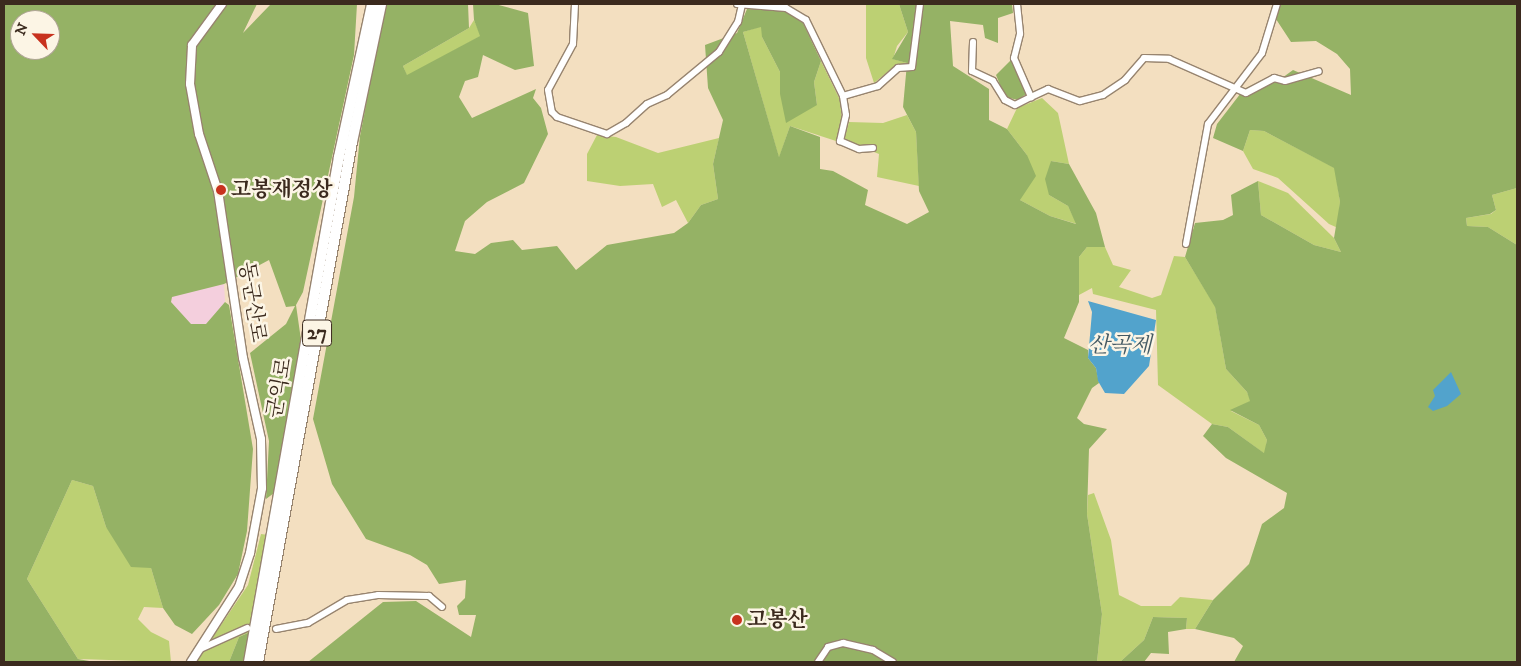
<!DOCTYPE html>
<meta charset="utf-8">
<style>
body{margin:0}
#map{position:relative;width:1521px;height:666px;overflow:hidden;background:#f3dfc0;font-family:"IM FELL DW Pica","Noto Serif KR",serif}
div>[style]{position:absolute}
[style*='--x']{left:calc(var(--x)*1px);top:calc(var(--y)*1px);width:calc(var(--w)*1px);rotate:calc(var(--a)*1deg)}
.built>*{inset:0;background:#f4cfdd}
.green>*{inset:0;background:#bcd073}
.forest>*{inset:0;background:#95b265}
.water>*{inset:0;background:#52a3cc}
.roads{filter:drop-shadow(1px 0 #97846f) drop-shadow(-1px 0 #97846f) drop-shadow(0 1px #97846f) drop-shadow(0 -1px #97846f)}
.minor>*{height:6px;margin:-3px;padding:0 3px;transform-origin:3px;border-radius:3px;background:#fff}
.tertiary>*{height:8px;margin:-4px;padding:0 4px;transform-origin:4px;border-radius:4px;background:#fff}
.trunk>*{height:10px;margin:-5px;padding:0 5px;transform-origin:5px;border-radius:5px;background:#fff}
.dots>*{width:14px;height:14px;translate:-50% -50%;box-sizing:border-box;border:2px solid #fcf5e5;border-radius:50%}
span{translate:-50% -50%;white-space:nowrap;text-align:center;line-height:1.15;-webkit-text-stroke:5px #fcf5e5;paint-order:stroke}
.shield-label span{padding:1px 4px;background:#fcf5e5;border:1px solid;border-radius:4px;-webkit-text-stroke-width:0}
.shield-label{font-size:20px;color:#3b2a1e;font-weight:700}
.poi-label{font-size:21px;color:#3b2a1e;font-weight:700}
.left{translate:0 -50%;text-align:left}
.street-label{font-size:21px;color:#3b2a1e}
.water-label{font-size:22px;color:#445a64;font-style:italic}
.frame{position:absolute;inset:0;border:5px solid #3b2a1e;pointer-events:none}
.north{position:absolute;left:10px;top:10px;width:50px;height:50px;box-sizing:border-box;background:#fcf5e5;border:1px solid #afa495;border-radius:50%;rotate:294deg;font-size:14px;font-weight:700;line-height:20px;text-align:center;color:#3b2a1e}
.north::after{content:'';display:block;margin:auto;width:18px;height:22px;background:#c8321e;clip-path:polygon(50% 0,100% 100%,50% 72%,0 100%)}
</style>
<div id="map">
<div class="built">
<i style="clip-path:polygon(224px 284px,225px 302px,206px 325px,190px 324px,171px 302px,172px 296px)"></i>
</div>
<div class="green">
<i style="clip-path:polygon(866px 4px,899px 4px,908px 32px,897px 46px,893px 59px,907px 63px,891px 69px,874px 83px,866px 58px)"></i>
<i style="clip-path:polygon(474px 20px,481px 36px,407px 76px,403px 66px,469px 28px)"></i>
<i style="clip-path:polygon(762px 26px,762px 37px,780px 72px,780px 94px,817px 105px,814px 82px,821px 61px,840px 100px,842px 122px,836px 141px,790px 126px,779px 158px,743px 32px)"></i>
<i style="clip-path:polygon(1042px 98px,1058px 113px,1069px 164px,1051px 161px,1049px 195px,1068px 206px,1077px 224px,1050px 216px,1020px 200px,1027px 155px,1007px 129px,1017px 108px)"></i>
<i style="clip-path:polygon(907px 115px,916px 132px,919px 186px,877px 177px,879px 154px,844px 140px,849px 122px,883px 123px)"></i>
<i style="clip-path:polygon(1250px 130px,1264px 131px,1335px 168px,1340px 202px,1338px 228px,1329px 224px,1278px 178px,1253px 169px,1243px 151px)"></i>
<i style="clip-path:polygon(597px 135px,616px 137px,658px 153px,719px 138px,713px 164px,718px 199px,701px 205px,688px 223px,676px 200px,662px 207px,653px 184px,620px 186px,587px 181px,587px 154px)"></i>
<i style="clip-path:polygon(1258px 181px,1288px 193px,1334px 238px,1341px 252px,1314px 245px,1261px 215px)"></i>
<i style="clip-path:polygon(1517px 188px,1517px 245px,1488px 227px,1467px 226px,1466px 218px,1491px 214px,1496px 210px,1492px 195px)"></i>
<i style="clip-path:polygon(1087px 247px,1105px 247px,1113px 265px,1131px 270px,1119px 287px,1152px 298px,1161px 295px,1174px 256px,1185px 257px,1215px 306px,1226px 369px,1247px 392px,1251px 401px,1231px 411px,1259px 425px,1267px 440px,1265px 454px,1228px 427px,1212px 424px,1158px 385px,1156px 310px,1093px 294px,1092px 288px,1079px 295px,1079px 257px)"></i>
<i style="clip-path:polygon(72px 480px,93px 486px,106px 527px,151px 568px,163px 608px,144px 607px,138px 619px,151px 632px,169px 641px,171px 662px,78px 659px,27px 579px)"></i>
<i style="clip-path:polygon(1094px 493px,1111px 540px,1119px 595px,1141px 606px,1171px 606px,1180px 597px,1213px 600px,1195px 629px,1186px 629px,1187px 618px,1153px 617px,1144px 640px,1120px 662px,1097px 662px,1102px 614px,1087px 514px,1088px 495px)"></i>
<i style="clip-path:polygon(261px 534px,268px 535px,250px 632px,239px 637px,229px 662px,196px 662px,248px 585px)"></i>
</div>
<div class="forest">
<i style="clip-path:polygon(evenodd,4px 4px,257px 4px,243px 33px,270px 5px,357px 4px,354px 55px,303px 292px,296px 305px,301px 340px,274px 493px,266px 499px,269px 441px,250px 353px,286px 324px,295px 306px,286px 307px,269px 260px,224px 284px,172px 297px,171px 302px,191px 324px,206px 324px,225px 302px,229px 305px,253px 449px,247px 531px,238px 574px,219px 605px,192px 634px,175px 625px,163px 608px,151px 568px,131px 567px,106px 527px,93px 486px,72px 480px,27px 579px,78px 659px,95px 662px,4px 662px,4px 4px,20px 20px,50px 20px,50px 50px,20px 50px,20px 20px)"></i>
<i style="clip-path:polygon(389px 4px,468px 4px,469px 28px,403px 66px,407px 75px,480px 36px,474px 20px,473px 4px,495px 4px,528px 13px,534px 66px,515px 70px,483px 55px,478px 77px,465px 81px,459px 97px,472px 118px,536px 89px,533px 98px,541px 108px,548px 134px,524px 183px,487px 202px,465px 221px,455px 251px,475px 254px,491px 243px,513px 240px,522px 250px,557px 246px,576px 270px,607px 245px,674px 233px,688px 223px,701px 205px,718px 199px,713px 164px,723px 120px,708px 88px,705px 45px,737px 33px,747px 9px,787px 11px,803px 23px,821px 61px,814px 82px,817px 105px,786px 123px,780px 94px,780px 72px,762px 37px,761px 27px,743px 32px,779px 157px,790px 126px,820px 137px,820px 169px,833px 171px,868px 190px,865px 205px,907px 224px,929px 212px,919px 191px,916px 132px,903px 107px,907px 63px,892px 59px,908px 32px,899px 4px,1012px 4px,1013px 13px,998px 18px,998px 43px,985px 38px,983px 25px,950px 21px,953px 66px,989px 89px,989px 120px,1007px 129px,1027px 155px,1036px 176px,1020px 200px,1050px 216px,1076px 224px,1068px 206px,1049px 195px,1045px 179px,1051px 161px,1069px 164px,1096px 213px,1105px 247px,1087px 247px,1079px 257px,1079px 302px,1064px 338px,1088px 350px,1088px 358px,1096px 368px,1099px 383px,1092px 388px,1077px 418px,1084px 424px,1107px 429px,1089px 449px,1087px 514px,1102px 614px,1097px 662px,308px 662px,383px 602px,416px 601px,471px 637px,476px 615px,459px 615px,457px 606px,465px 598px,466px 580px,439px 584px,427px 565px,410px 555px,366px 539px,332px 484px,313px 419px,354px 197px,360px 136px,385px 6px)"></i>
<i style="clip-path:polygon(1275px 4px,1517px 4px,1517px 188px,1492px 195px,1496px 210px,1490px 214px,1466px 218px,1467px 226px,1488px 227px,1517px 245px,1517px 662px,1234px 662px,1243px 646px,1234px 638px,1195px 629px,1213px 600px,1249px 564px,1262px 524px,1284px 508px,1287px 493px,1226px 458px,1203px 436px,1212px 424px,1228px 427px,1264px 453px,1267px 440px,1259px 425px,1230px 410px,1250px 401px,1247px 392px,1226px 369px,1215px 307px,1185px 257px,1195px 223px,1223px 220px,1233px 215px,1231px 195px,1258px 181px,1261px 215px,1314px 245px,1341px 252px,1334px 238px,1340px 202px,1334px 168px,1264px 131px,1250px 130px,1243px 151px,1213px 138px,1217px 124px,1244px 89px,1273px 75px,1282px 78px,1293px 70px,1351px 95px,1350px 69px,1337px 54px,1316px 41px,1291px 42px,1272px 13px)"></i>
<i style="clip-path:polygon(1011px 60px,1026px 94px,1018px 100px,1005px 97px,996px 75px)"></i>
<i style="clip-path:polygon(1153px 617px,1187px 618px,1186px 629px,1168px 632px,1169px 654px,1151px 653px,1144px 662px,1120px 662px,1144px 640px)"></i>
<i style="clip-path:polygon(250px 632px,243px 662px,229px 662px,239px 637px)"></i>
</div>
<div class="water">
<i style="clip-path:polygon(1088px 301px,1156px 320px,1149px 366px,1124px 394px,1105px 393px,1098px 381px,1096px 368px,1088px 358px,1092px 312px)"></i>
<i style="clip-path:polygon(1451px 372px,1461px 394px,1447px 406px,1433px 411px,1428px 407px,1435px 396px,1433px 390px)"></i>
</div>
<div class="roads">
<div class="minor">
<i style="--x:575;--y:4;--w:40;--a:92.9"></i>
<i style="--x:573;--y:44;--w:52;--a:118.5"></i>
<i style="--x:548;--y:90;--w:22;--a:80"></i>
<i style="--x:552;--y:112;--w:7;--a:45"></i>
<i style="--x:557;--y:117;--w:53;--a:18.8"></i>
<i style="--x:607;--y:134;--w:22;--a:-30"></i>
<i style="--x:626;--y:123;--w:28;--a:-42"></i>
<i style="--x:647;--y:104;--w:22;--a:-24"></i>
<i style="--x:667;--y:95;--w:67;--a:-39.6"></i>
<i style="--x:719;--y:52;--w:36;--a:-58"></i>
<i style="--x:738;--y:22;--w:17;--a:-77"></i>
<i style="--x:737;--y:4;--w:49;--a:4.7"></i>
<i style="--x:786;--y:8;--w:23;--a:31"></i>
<i style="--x:806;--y:20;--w:85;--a:64"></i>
<i style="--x:843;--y:96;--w:19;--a:81"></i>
<i style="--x:846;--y:115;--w:27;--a:103"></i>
<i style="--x:840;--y:141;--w:21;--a:23"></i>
<i style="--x:859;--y:149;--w:14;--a:-4"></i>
<i style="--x:1017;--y:4;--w:30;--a:84"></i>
<i style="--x:1020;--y:34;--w:25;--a:104"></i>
<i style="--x:1014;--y:58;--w:43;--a:66.4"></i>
<i style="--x:1031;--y:97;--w:19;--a:-25"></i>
<i style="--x:1048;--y:89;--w:34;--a:21"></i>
<i style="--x:1080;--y:101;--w:24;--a:-15"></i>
<i style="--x:1103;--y:95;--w:27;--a:-34"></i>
<i style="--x:1125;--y:80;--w:29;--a:-49"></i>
<i style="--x:1144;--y:58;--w:25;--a:2"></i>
<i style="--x:1169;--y:59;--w:84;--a:23.8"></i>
<i style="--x:1246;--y:93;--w:32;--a:-28"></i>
<i style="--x:1274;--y:78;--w:11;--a:15"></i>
<i style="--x:1285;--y:81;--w:35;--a:-16"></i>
<i style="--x:973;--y:42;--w:29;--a:92"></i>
<i style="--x:972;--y:71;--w:23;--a:25"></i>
<i style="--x:993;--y:81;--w:22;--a:58"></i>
<i style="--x:1005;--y:100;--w:11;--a:27"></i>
<i style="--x:1015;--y:105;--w:18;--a:-27"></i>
<i style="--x:843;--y:96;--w:36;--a:-16"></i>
<i style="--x:878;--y:86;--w:27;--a:-42"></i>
<i style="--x:898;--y:68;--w:14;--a:-4"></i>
<i style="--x:912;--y:67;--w:64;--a:-82.8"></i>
<i style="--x:1186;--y:244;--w:122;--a:-79.6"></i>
<i style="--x:1208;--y:124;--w:89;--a:-52.7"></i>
<i style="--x:1262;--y:53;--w:51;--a:-73"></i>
<i style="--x:276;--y:629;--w:33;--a:-11"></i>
<i style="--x:308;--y:623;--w:45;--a:-30.5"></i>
<i style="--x:347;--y:600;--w:31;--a:-9"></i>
<i style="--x:378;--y:595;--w:51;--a:1.1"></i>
<i style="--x:429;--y:596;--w:17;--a:40"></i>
<i style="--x:198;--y:650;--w:54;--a:-24.2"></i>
<i style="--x:818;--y:662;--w:18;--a:-56"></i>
<i style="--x:828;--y:647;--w:16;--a:-15"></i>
<i style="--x:843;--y:643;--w:31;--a:13"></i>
<i style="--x:873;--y:650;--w:23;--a:31"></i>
</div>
<div class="tertiary">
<i style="--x:191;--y:662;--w:89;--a:-57.4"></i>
<i style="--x:239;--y:587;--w:36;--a:-72"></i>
<i style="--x:250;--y:553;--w:66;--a:-79.5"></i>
<i style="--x:262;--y:488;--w:49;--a:-91.2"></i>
<i style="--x:261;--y:439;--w:83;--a:-102.5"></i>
<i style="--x:243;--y:358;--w:169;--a:-98.5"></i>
<i style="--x:218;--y:191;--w:60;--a:-108.4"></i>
<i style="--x:199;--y:134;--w:51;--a:-100.2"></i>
<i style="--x:190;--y:84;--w:39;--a:-87"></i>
<i style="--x:192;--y:45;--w:51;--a:-53.8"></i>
</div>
<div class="trunk">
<i style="--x:249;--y:662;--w:513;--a:-79.89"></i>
<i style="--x:339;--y:157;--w:157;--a:-77.8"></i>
<i style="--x:258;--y:662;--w:528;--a:-79.75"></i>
<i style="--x:352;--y:142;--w:141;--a:-78.1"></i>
</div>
</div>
<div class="dots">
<i style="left:221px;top:190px;background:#c8321e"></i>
<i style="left:737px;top:620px;background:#c8321e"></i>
</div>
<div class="shield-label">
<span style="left:317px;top:333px">27</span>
</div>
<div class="poi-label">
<span class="left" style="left:231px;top:190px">고봉재정상</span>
<span class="left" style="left:747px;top:620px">고봉산</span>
</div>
<div class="street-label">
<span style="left:252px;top:302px;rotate:81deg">동군산로</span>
<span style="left:280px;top:388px;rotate:-80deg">군익로</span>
</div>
<div class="water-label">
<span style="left:1120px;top:346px">산곡제</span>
</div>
<div class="frame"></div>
<div class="north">N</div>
</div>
